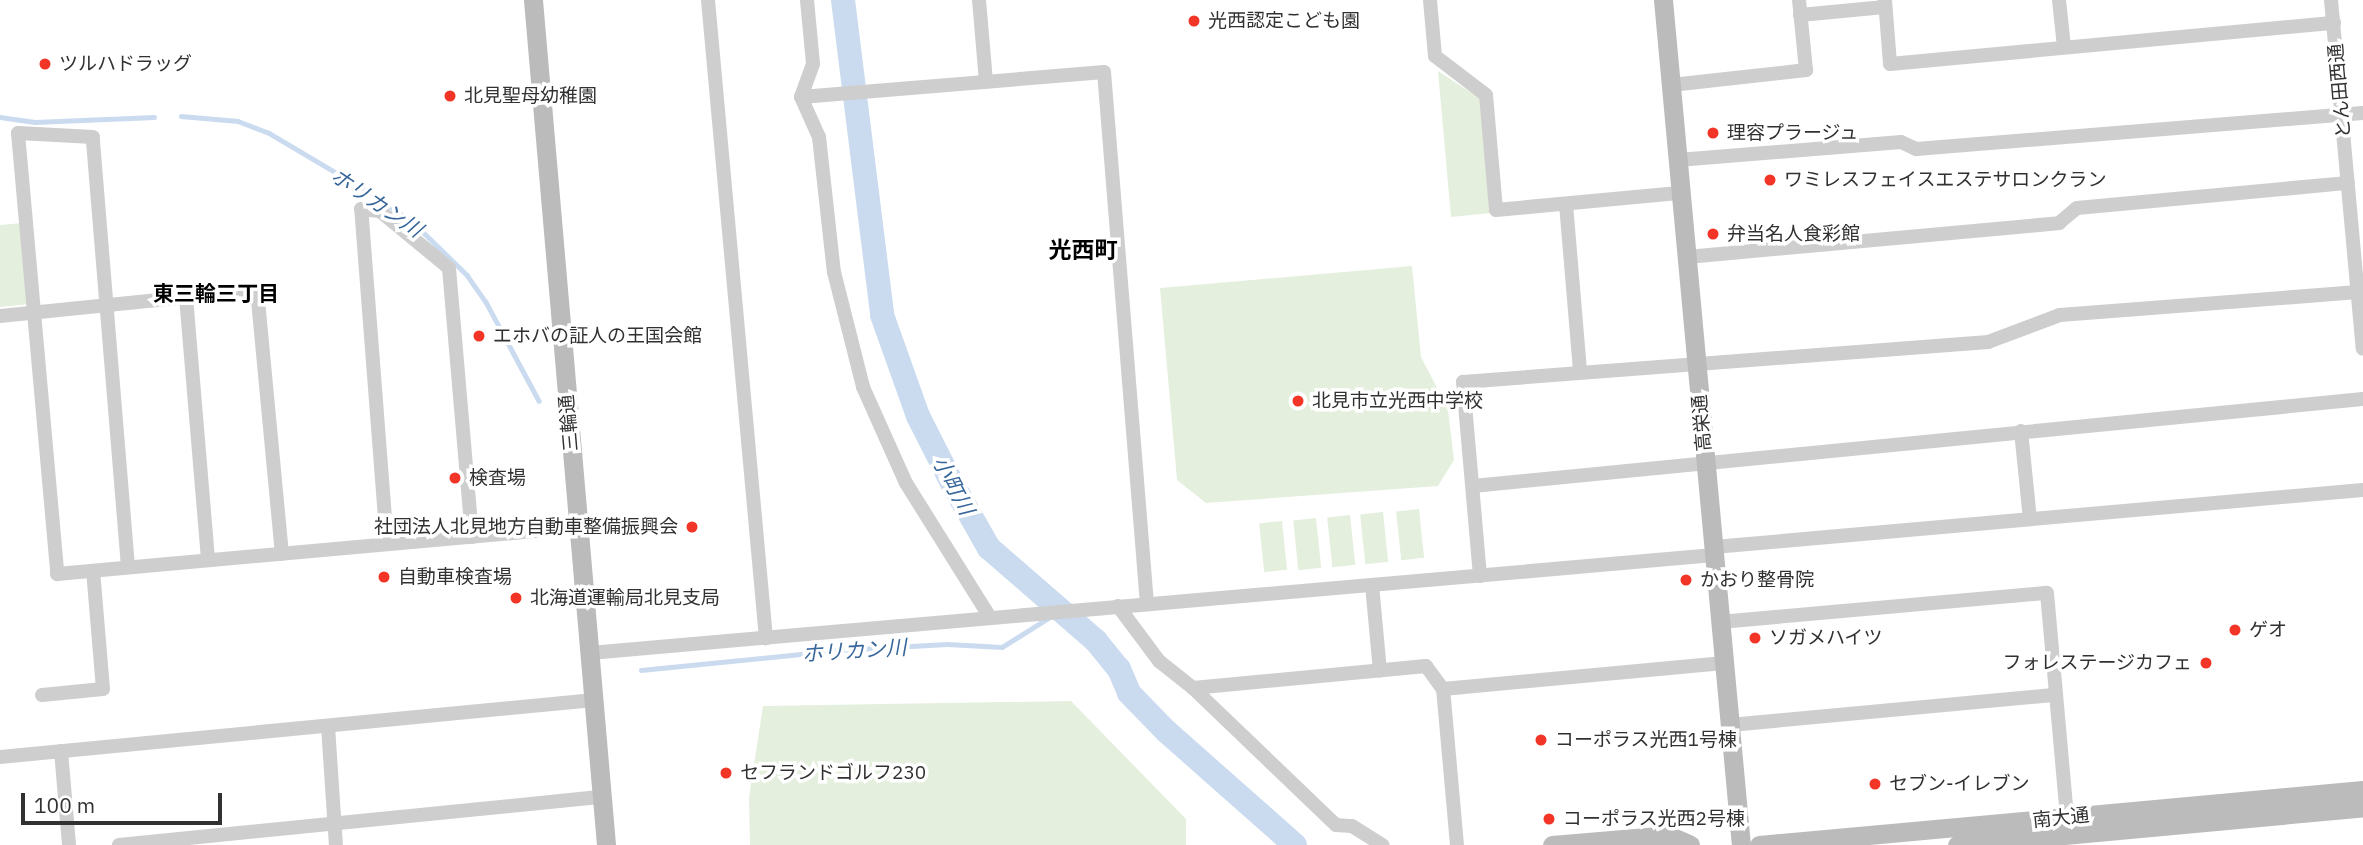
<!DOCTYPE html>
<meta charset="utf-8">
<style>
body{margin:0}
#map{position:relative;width:2363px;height:845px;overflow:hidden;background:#fff;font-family:"IBM Plex Sans","Noto Sans JP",sans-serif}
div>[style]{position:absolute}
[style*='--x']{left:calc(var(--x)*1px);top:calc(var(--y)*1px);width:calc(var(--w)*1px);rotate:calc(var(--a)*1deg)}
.green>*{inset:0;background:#e5efde;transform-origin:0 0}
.stream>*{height:4.5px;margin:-2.25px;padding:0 2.25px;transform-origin:2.25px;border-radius:2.25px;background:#cadbf0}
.river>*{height:24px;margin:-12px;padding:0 12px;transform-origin:12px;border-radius:12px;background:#cadbf0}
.street>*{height:14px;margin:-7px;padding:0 7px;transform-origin:7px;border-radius:7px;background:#cecece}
.secondary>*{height:19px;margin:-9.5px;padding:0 9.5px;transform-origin:9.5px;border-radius:9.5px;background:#bbb}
.dots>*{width:19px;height:19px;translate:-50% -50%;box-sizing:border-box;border:4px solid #fff;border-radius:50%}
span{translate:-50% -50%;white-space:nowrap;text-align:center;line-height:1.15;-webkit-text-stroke:7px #fff;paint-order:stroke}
.poi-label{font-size:19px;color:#313131}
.left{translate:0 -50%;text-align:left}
.right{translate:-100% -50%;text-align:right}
.street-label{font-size:19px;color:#313131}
.water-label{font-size:21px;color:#37669b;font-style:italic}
.neighbourhood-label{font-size:21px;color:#000;font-weight:700}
.quarter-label{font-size:23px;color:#000;font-weight:700}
.scale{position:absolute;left:21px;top:793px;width:201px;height:32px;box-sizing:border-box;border:4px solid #313131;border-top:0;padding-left:9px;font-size:21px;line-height:24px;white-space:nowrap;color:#313131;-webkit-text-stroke:5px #fff;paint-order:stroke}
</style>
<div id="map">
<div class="green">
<i style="clip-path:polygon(1438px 71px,1481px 99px,1492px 213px,1451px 217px)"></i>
<i style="clip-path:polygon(22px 223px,30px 304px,0 307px,0 225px)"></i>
<i style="clip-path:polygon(1412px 266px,1421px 357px,1448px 409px,1454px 460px,1438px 486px,1206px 503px,1177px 480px,1160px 288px)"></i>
<i style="left:1419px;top:509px;width:49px;height:23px;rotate:84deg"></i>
<i style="left:1383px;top:512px;width:50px;height:23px;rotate:84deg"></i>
<i style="left:1350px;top:515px;width:50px;height:23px;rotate:84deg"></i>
<i style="left:1316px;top:518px;width:50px;height:23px;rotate:84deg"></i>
<i style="left:1282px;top:521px;width:49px;height:23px;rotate:84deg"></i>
<i style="clip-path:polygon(1071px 701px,1186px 819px,1186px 845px,750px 845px,749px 797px,763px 706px)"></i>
</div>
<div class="stream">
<i style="--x:181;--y:116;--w:57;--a:5"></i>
<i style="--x:238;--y:121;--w:33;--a:21"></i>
<i style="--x:269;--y:133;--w:128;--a:30.6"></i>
<i style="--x:379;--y:198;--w:49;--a:36.6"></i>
<i style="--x:418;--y:227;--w:69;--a:44.4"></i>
<i style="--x:467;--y:275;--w:33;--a:55"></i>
<i style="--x:486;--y:302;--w:112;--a:61.8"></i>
<i style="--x:0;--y:117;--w:35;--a:8"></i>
<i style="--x:35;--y:122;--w:119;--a:-2.4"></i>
<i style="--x:641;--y:670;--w:200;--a:-5.7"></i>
<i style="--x:840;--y:650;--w:107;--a:-3.2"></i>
<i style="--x:947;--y:644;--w:55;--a:3.1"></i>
<i style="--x:1002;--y:647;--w:57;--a:-32"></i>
</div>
<div class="river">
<i style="--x:843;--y:0;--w:317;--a:82.9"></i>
<i style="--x:882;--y:315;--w:107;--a:70.4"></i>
<i style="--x:918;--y:416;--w:75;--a:63.1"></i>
<i style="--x:952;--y:483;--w:75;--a:60.4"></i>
<i style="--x:989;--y:548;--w:142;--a:41"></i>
<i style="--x:1096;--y:641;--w:36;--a:51"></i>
<i style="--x:1119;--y:669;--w:26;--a:67"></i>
<i style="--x:1129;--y:693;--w:53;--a:45.8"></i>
<i style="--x:1166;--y:731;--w:172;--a:41.5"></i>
</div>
<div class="street">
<i style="--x:708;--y:0;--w:641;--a:84.81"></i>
<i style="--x:807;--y:0;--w:64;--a:84.6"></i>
<i style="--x:813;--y:64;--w:35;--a:110"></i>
<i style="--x:801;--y:97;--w:44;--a:65.8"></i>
<i style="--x:819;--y:137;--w:136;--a:83.7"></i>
<i style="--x:834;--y:272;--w:119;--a:75.8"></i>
<i style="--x:863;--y:387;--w:105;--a:65.9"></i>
<i style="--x:906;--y:483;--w:157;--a:58"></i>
<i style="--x:979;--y:0;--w:82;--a:85.1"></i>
<i style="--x:1430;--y:0;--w:56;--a:84.9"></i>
<i style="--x:1435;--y:56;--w:64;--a:37.4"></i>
<i style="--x:1486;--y:95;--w:115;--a:85"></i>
<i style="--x:1496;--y:210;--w:186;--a:-5.3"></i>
<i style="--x:1885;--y:0;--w:64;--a:85.5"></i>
<i style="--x:1890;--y:64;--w:446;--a:-5.3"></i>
<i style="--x:2059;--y:0;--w:47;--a:83.9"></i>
<i style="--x:2331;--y:0;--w:350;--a:84.8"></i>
<i style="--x:1800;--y:15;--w:85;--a:-5.4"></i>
<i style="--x:1671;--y:85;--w:136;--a:-6.3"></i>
<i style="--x:1806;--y:70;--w:70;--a:-95.7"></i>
<i style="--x:801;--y:97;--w:304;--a:-4.7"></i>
<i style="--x:1104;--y:72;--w:534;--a:85.38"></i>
<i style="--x:1678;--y:160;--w:224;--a:-4.6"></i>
<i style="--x:1901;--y:142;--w:17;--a:25"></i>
<i style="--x:1916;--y:149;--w:448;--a:-4.6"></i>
<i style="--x:1566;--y:204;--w:168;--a:85.2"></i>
<i style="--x:1687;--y:257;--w:374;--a:-5.2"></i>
<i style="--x:2059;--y:223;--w:23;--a:-40"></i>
<i style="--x:2077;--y:208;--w:272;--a:-5.3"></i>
<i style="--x:186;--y:297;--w:264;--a:85.2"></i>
<i style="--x:0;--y:316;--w:258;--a:-5.8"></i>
<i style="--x:257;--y:290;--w:265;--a:84.6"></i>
<i style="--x:2021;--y:431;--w:88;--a:84.2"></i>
<i style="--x:1473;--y:486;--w:894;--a:-5.58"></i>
<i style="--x:387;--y:544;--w:336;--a:-94.4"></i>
<i style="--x:361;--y:209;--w:19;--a:6"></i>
<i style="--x:380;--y:211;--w:89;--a:39.6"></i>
<i style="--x:449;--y:268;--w:270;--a:85.1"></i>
<i style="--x:1714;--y:547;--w:651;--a:-5.02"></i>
<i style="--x:128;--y:567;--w:431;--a:-94.7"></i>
<i style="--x:93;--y:137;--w:75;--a:-176.9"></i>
<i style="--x:18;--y:133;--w:443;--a:84.9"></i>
<i style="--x:57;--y:574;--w:523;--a:-5.15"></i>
<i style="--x:1480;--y:576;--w:195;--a:-95"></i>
<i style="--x:1463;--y:382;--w:527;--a:-4.36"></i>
<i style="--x:1988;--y:342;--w:77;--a:-20.6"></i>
<i style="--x:2060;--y:315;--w:299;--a:-4.4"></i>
<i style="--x:1372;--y:585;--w:86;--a:84.7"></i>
<i style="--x:1118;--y:606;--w:69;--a:53.3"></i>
<i style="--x:1159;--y:661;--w:43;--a:38.5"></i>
<i style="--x:1193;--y:688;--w:234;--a:-5.4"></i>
<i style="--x:1426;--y:666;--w:29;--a:54"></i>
<i style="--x:1720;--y:622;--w:328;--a:-5.1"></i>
<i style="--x:2047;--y:593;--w:225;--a:84.9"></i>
<i style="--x:590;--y:653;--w:1128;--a:-4.98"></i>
<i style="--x:1193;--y:688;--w:198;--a:43.8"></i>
<i style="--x:1336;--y:825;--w:16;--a:4"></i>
<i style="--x:1352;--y:826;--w:36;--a:32"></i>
<i style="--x:42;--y:695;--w:61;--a:-5.6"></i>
<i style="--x:103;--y:689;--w:118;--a:-94.8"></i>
<i style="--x:1730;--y:725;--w:327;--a:-5.3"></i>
<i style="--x:328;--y:726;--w:119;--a:86.2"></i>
<i style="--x:61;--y:751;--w:94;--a:85.1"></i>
<i style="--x:0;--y:757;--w:597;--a:-5.48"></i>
<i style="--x:119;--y:845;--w:485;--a:-5.7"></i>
<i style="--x:1457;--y:845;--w:157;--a:-95.1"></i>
<i style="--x:1443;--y:689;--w:282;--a:-5.3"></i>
</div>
<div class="secondary">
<i style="--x:533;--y:0;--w:848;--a:85.06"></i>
<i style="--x:1663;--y:0;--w:849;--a:84.73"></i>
<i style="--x:1552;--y:845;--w:116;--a:-4.9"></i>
<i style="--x:1668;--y:835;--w:24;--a:24"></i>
<i style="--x:1759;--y:845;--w:606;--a:-5.2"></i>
<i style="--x:1957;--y:845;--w:408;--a:-5.3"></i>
</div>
<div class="dots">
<i style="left:1194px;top:21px;background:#f33528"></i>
<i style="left:45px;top:64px;background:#f33528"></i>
<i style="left:450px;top:96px;background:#f33528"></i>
<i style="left:1713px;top:133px;background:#f33528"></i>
<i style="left:1770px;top:180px;background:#f33528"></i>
<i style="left:1713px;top:234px;background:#f33528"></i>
<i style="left:479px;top:336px;background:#f33528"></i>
<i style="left:1298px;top:401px;background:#f33528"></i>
<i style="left:455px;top:478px;background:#f33528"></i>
<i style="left:692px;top:527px;background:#f33528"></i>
<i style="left:384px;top:577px;background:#f33528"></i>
<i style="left:1686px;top:580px;background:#f33528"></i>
<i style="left:516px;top:598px;background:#f33528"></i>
<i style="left:2235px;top:630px;background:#f33528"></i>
<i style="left:1755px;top:638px;background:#f33528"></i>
<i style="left:2206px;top:663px;background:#f33528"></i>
<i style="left:1541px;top:740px;background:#f33528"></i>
<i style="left:726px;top:773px;background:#f33528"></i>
<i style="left:1875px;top:784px;background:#f33528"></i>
<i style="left:1549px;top:819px;background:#f33528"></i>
</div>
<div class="poi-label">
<span class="left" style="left:1208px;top:21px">光西認定こども園</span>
<span class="left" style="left:59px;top:64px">ツルハドラッグ</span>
<span class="left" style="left:464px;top:96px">北見聖母幼稚園</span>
<span class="left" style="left:1727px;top:133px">理容プラージュ</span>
<span class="left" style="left:1784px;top:180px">ワミレスフェイスエステサロンクラン</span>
<span class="left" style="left:1727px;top:234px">弁当名人食彩館</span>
<span class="left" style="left:493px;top:336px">エホバの証人の王国会館</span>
<span class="left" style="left:1312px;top:401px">北見市立光西中学校</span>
<span class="left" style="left:469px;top:478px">検査場</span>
<span class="right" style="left:678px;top:527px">社団法人北見地方自動車整備振興会</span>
<span class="left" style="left:398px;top:577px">自動車検査場</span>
<span class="left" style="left:1700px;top:580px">かおり整骨院</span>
<span class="left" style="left:530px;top:598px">北海道運輸局北見支局</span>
<span class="left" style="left:2249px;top:630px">ゲオ</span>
<span class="left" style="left:1769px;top:638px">ソガメハイツ</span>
<span class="right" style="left:2192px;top:663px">フォレステージカフェ</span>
<span class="left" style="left:1555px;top:740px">コーポラス光西1号棟</span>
<span class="left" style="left:740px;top:773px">セフランドゴルフ230</span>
<span class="left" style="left:1889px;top:784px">セブン-イレブン</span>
<span class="left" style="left:1563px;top:819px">コーポラス光西2号棟</span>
</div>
<div class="street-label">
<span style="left:2340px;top:91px;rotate:-95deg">とん田西通</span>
<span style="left:569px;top:423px;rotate:-95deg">三輪通</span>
<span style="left:1702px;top:423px;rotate:-95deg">高栄通</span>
<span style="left:2061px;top:818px;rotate:-6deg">南大通</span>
</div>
<div class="water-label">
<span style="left:377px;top:202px;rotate:34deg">ホリカン川</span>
<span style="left:954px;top:485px;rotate:62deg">小町川</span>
<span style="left:854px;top:650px;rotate:-4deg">ホリカン川</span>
</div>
<div class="neighbourhood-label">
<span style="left:216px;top:293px">東三輪三丁目</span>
</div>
<div class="quarter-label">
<span style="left:1083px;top:249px">光西町</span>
</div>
<div class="scale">100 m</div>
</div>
